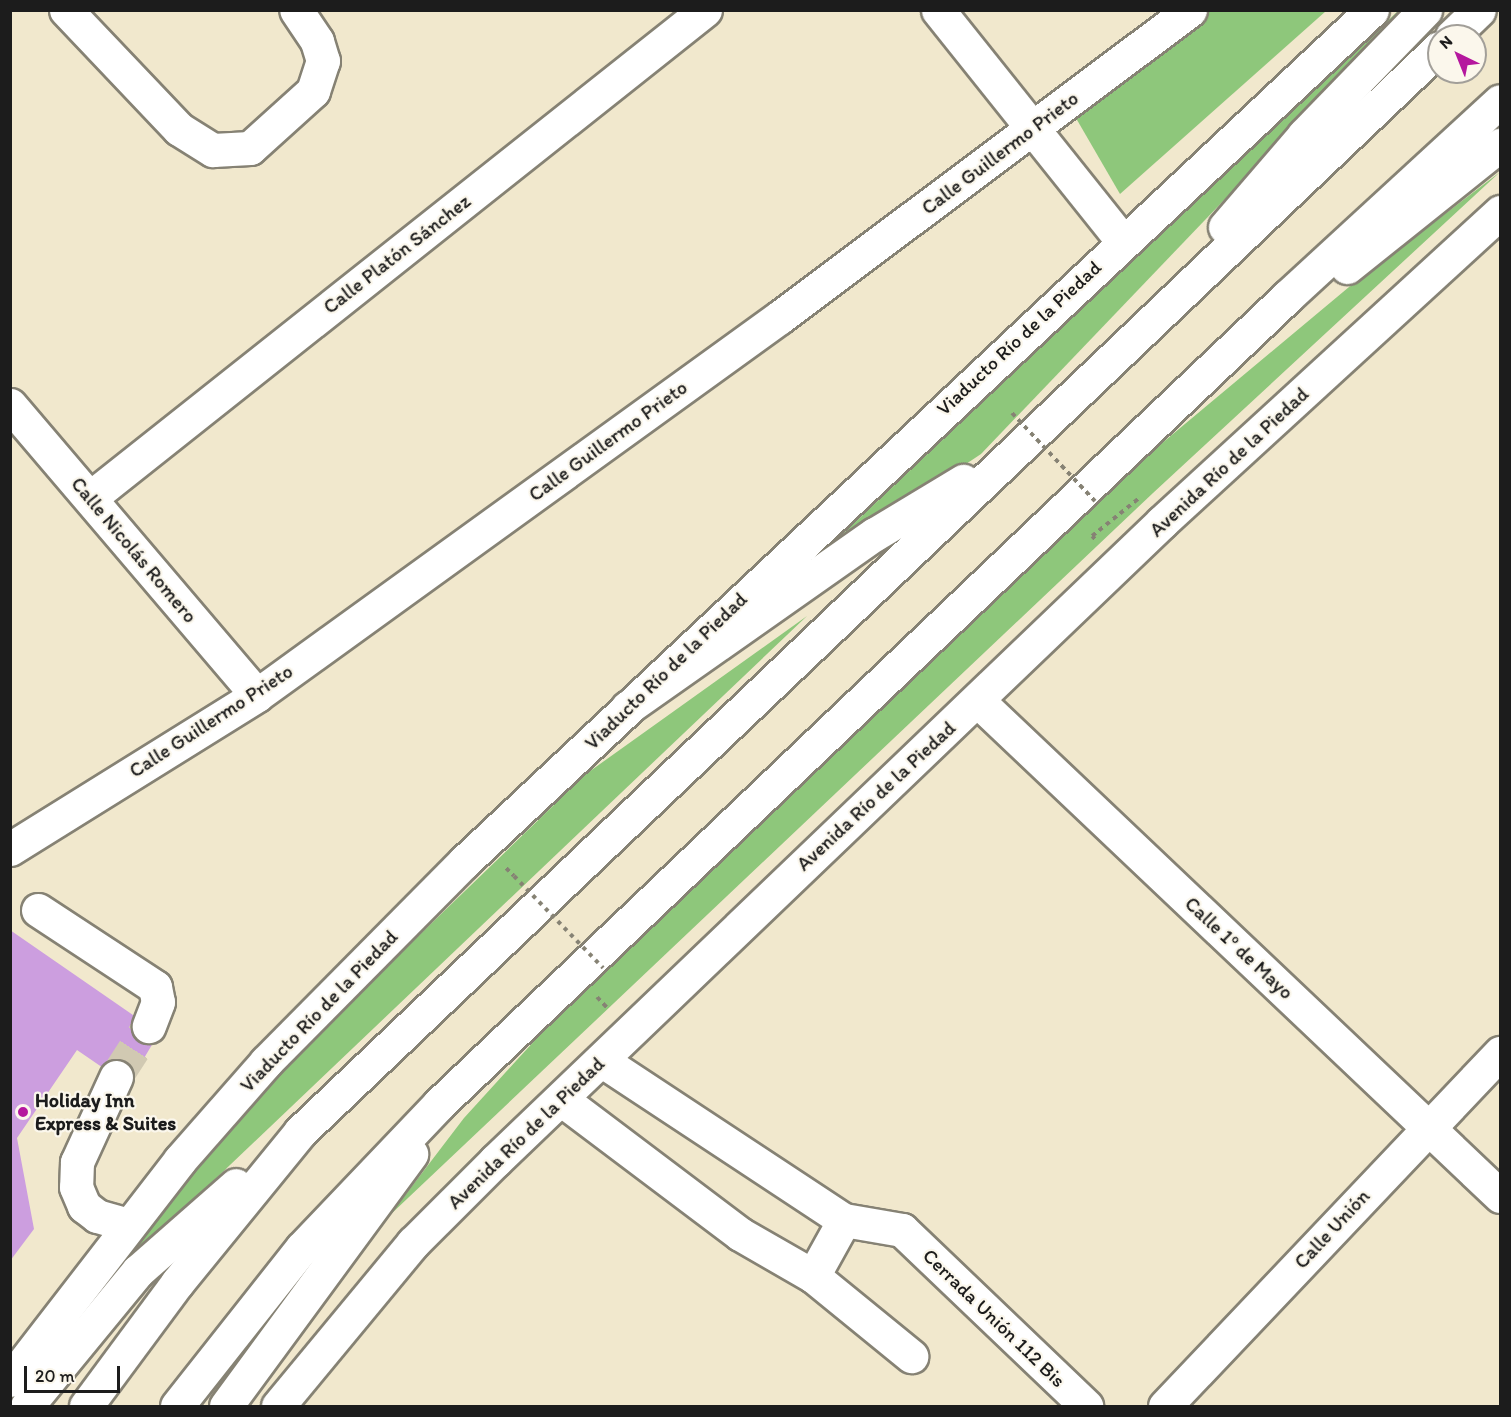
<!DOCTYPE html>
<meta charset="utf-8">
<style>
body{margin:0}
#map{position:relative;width:1511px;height:1417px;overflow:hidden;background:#f1e8cd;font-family:Itim,sans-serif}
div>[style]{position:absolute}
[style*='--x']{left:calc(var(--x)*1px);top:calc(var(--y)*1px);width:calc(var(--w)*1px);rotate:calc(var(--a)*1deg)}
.green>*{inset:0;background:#8ec77b}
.building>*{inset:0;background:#cc9edf}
.minor-tunnel>*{height:33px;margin-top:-16.5px;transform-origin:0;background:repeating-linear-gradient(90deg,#d1c9b2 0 33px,transparent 0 49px)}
.path>*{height:4px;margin-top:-2px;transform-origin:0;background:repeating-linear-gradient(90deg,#868274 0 4.5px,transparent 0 9px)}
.roads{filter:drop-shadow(2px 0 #868274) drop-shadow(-2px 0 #868274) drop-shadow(0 2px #868274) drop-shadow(0 -2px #868274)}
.minor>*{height:33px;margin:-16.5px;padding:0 16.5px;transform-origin:16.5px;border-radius:16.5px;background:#fff}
.major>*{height:33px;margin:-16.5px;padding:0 16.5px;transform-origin:16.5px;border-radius:16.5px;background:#fff}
.highway>*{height:33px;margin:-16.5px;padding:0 16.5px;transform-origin:16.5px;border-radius:16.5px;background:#fff}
.path-bridge>*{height:4px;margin-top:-2px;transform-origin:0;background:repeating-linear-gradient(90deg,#868274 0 4.5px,transparent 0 9px)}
.dots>*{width:16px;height:16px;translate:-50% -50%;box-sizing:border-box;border:3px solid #fbf7ec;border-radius:50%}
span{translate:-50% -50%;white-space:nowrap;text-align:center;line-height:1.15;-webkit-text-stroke:4.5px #fbf7ec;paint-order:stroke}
.street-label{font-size:20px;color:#1c1c1c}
.poi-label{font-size:20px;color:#1c1c1c;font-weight:700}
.left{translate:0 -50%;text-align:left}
.frame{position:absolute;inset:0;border:12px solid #1c1c1c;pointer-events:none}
.north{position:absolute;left:1427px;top:24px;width:60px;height:60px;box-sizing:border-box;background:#fbf7ec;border:2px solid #a29f99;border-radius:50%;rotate:317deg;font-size:16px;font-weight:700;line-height:24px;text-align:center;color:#1c1c1c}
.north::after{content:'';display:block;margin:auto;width:21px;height:27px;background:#b5179e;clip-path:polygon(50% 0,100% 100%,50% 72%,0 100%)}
.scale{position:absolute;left:24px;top:1366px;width:96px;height:27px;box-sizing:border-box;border:3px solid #1c1c1c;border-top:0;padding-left:8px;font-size:18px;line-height:21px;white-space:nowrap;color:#1c1c1c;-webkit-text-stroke:4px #fbf7ec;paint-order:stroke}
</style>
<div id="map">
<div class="green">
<i style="clip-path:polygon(1210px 11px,1326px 11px,1120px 194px,1073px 113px)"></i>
<i style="clip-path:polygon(1398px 11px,1405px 11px,981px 454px,799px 575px)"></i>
<i style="clip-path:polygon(1500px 172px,1153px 493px,390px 1215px,464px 1118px,590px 980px,1161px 444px,1349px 287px)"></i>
<i style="clip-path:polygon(807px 616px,127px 1263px,50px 1349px,214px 1139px,409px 945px,586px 774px)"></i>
</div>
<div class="building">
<i style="clip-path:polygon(10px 930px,159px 1033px,128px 1085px,77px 1050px,17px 1138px,34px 1229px,10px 1261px)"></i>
</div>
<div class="minor-tunnel">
<i style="--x:116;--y:1077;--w:61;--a:-57.1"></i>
</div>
<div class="path">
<i style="--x:1095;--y:539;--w:4;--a:-135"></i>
<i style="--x:1092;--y:536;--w:59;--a:-38.8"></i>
<i style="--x:506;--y:868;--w:11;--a:45"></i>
<i style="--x:597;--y:997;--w:16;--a:47"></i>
</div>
<div class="roads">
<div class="minor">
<i style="--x:66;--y:10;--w:164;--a:46.5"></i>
<i style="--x:179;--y:129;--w:40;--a:32"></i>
<i style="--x:213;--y:150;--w:37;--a:-3"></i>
<i style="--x:250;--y:148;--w:85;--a:-42.1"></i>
<i style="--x:313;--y:91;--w:32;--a:-72"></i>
<i style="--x:323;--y:61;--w:21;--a:-107"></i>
<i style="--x:317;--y:41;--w:37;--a:-124"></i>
<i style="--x:938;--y:10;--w:297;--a:51.4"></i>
<i style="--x:10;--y:405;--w:381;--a:49.6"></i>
<i style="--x:90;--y:498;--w:785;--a:-38.43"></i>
<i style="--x:977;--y:700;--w:721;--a:43.48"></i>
<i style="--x:10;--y:849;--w:291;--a:-31.9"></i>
<i style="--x:257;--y:695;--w:645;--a:-35.86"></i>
<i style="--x:780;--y:317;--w:512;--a:-36.83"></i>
<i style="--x:38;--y:910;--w:140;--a:33.3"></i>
<i style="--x:155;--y:987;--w:15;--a:79"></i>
<i style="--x:158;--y:1002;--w:26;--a:111"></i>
<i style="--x:601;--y:1060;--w:291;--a:33.4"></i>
<i style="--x:844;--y:1220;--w:59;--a:9.8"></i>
<i style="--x:902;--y:1230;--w:255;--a:43.7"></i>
<i style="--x:116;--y:1077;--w:94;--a:114.6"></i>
<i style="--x:77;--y:1162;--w:25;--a:92"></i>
<i style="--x:76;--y:1187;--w:21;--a:67"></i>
<i style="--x:84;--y:1206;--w:16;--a:38"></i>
<i style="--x:97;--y:1216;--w:33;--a:16"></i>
<i style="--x:561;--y:1099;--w:224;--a:37"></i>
<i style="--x:740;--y:1234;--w:84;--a:29.9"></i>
<i style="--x:813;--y:1276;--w:64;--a:-61"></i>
<i style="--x:813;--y:1276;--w:127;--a:39.2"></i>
<i style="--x:1165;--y:1406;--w:487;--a:-46.5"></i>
</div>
<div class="major">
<i style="--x:10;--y:1380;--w:278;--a:-52.3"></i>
<i style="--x:180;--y:1160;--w:130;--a:-48.7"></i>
<i style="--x:266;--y:1062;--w:281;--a:-45.3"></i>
<i style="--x:464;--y:862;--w:1245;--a:-43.18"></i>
<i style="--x:278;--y:1406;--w:212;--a:-50.4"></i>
<i style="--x:413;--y:1243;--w:116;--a:-45"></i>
<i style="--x:495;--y:1161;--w:924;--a:-43.77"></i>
<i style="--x:1162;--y:522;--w:459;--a:-42.5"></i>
</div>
<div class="highway">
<i style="--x:1452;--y:36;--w:37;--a:-44"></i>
<i style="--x:1225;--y:227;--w:121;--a:-49.3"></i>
<i style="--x:1304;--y:135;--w:174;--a:-45.9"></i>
<i style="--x:1347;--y:267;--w:196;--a:-38.6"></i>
<i style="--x:627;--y:708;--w:303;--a:-35.1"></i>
<i style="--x:875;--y:534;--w:103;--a:-31.1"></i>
<i style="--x:27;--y:1406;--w:175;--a:-50.6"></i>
<i style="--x:138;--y:1271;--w:130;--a:-41.3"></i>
<i style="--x:86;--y:1406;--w:153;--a:-53.5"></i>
<i style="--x:177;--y:1283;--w:195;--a:-50.8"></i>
<i style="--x:300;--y:1132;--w:1572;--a:-43.58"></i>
<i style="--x:177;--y:1406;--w:201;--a:-51.7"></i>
<i style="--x:302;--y:1248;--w:199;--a:-46.4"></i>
<i style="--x:439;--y:1104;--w:1171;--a:-43.58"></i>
<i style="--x:1287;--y:297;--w:289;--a:-42.6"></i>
<i style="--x:226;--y:1406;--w:313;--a:-53.7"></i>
</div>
</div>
<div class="path-bridge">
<i style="--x:1012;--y:413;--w:121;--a:46.7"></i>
<i style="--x:514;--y:876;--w:128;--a:45.9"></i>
</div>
<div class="dots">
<i style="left:23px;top:1112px;background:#b5179e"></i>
</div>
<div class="street-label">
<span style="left:1000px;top:153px;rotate:-37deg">Calle Guillermo Prieto</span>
<span style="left:397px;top:254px;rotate:-38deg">Calle Platón Sánchez</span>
<span style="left:1019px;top:338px;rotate:-43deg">Viaducto Río de la Piedad</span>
<span style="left:608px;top:441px;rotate:-36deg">Calle Guillermo Prieto</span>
<span style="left:1229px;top:462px;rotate:-43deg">Avenida Río de la Piedad</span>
<span style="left:134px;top:550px;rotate:50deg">Calle Nicolás Romero</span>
<span style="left:666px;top:671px;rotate:-44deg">Viaducto Río de la Piedad</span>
<span style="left:211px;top:721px;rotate:-33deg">Calle Guillermo Prieto</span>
<span style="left:876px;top:796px;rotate:-43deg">Avenida Río de la Piedad</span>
<span style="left:1239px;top:948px;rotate:43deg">Calle 1º de Mayo</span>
<span style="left:319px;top:1011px;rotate:-46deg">Viaducto Río de la Piedad</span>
<span style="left:526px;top:1133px;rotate:-44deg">Avenida Río de la Piedad</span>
<span style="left:1332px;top:1229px;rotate:-47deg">Calle Unión</span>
<span style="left:994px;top:1318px;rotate:44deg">Cerrada Unión 112 Bis</span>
</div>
<div class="poi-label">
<span class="left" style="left:35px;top:1112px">Holiday Inn<br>Express &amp; Suites</span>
</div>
<div class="frame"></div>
<div class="north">N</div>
<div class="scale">20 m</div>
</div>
